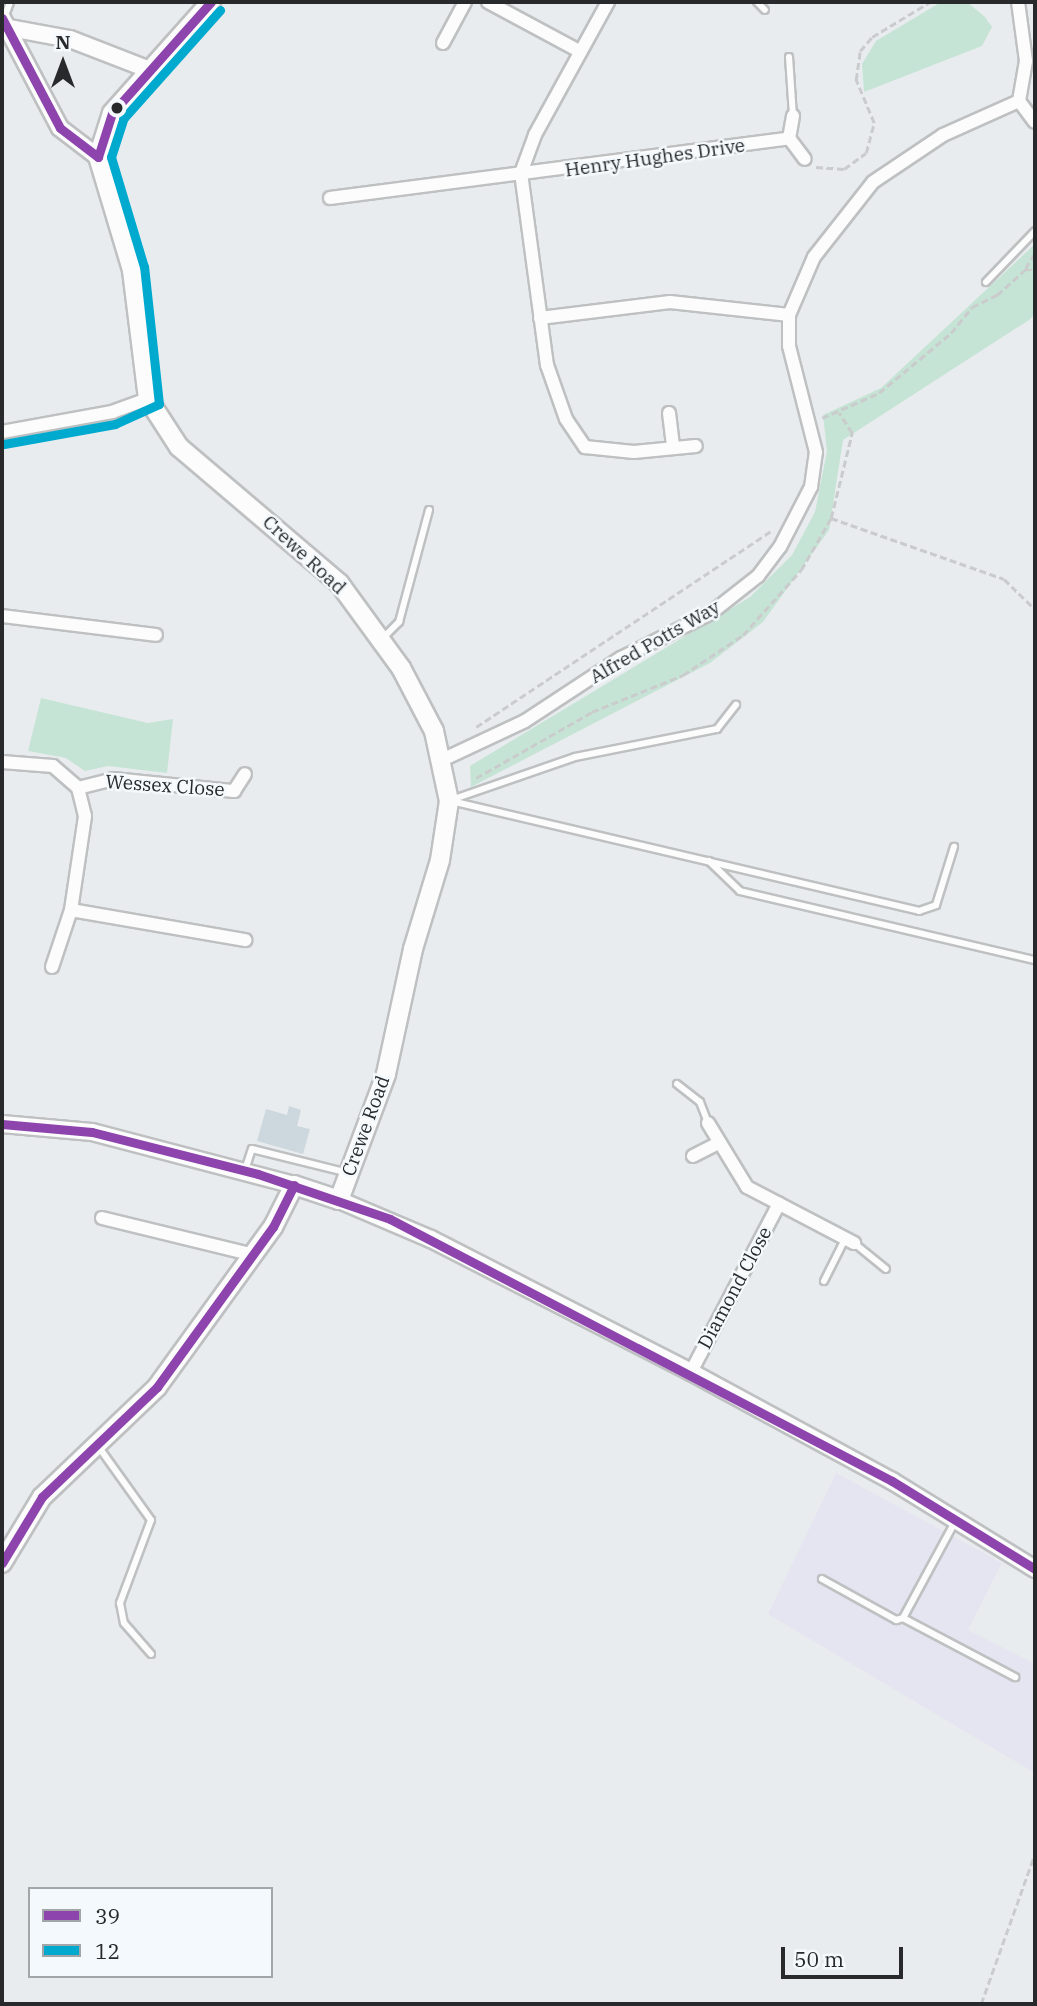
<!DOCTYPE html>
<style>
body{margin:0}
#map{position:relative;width:1037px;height:2006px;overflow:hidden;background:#e9ecee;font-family:"IBM Plex Serif",serif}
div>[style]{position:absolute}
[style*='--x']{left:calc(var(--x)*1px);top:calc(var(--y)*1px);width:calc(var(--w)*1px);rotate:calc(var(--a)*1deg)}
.commercial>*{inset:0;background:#e5e4f1}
.green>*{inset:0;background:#c6e4d5}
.building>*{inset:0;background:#cdd7de}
.path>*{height:2.5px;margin-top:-1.25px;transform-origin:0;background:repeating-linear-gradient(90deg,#cacbcc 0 7px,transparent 0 10.5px)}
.roads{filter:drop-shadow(2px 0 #bec0c1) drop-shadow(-2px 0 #bec0c1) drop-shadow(0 2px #bec0c1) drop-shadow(0 -2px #bec0c1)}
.service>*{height:6px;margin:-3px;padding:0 3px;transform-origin:3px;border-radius:3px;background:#fcfcfc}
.minor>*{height:12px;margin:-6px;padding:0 6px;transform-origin:6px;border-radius:6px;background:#fcfcfc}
.tertiary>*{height:16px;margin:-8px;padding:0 8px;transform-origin:8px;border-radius:8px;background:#fcfcfc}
.secondary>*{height:18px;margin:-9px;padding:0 9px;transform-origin:9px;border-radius:9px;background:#fcfcfc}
.bus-1>*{height:9px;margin:-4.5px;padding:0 4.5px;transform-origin:4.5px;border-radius:4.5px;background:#8e44ad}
.bus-2>*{height:9px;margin:-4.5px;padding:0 4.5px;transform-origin:4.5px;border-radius:4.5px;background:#00a9ce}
.dots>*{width:19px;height:19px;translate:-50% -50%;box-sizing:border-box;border:4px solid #f4f9fd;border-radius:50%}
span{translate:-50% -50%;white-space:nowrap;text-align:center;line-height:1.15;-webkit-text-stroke:5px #f4f9fd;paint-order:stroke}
.street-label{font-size:19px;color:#27292a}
.frame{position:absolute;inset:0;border:4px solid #27292a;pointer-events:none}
.legend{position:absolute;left:28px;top:1887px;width:245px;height:91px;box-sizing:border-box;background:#f4f9fd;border:2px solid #a2a6a9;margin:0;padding:9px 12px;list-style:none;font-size:21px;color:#27292a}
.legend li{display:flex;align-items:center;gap:14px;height:35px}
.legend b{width:35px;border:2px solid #a2a6a9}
.north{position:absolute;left:28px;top:28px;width:70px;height:70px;-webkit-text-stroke:5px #f4f9fd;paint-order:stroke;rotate:0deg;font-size:19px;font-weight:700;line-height:28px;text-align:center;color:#27292a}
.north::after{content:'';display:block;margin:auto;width:24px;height:32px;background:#27292a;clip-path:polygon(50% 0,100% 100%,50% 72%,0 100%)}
.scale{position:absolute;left:781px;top:1947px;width:122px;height:32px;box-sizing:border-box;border:4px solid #27292a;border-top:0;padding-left:9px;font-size:21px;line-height:24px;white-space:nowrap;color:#27292a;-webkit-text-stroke:5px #f4f9fd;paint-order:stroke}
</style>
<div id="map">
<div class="commercial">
<i style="clip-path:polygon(836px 1473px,1002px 1563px,968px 1630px,1035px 1664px,1035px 1773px,768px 1614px)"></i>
</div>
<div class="green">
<i style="clip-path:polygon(941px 2px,967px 2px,985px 17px,992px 27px,982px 46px,864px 92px,862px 64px,876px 41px)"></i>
<i style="clip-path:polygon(1035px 244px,1035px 314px,1029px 320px,843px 440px,829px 530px,763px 622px,710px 663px,471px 787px,470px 766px,750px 597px,792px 555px,815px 512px,827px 451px,823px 415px,881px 388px)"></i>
<i style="clip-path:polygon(41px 698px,148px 723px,173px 719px,167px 773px,108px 766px,85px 771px,66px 758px,28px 751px)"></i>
</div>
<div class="building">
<i style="clip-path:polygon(289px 1106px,301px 1110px,297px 1126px,310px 1129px,303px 1154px,257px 1141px,266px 1109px,287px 1115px)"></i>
</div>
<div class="path">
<i style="--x:816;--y:167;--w:28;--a:4"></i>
<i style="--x:844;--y:169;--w:27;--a:-36"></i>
<i style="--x:866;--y:153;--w:31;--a:-75"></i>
<i style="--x:874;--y:123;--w:47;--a:-112.7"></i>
<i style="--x:856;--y:80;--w:29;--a:-82"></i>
<i style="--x:860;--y:51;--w:18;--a:-49"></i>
<i style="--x:872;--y:37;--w:68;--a:-31.1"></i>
<i style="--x:1035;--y:254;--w:19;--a:122"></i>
<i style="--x:1025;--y:270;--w:10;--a:0"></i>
<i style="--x:822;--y:418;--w:62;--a:-23.7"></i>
<i style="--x:879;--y:393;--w:94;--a:-39.8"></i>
<i style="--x:951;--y:333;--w:33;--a:-51"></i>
<i style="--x:972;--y:307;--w:28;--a:-26"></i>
<i style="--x:997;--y:295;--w:38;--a:-42"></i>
<i style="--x:831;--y:518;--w:183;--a:19.4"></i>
<i style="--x:1004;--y:579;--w:43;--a:44.1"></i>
<i style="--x:476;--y:727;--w:354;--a:-33.6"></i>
<i style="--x:476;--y:778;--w:133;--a:-29.6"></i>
<i style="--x:592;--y:712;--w:98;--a:-22.1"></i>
<i style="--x:683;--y:675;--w:72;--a:-33.7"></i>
<i style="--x:743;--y:635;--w:87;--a:-48.3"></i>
<i style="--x:801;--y:570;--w:60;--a:-60"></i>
<i style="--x:831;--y:518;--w:88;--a:-76.1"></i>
<i style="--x:852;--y:433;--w:24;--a:-123"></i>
<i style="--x:981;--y:2004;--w:160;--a:-70.3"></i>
</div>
<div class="roads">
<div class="service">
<i style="--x:757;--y:2;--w:11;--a:45"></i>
<i style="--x:4;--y:18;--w:17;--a:-69"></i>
<i style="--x:789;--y:57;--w:59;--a:86.1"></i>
<i style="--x:986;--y:282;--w:71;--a:-46.1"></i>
<i style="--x:383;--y:638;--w:23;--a:-45"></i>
<i style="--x:399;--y:622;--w:116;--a:-75"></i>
<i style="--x:451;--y:800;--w:131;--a:-19.1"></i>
<i style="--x:575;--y:757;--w:145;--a:-11.2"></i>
<i style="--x:717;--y:729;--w:31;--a:-52"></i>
<i style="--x:451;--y:801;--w:481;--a:13.2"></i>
<i style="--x:919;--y:911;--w:18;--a:-19"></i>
<i style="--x:936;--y:905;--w:61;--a:-72.8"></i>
<i style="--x:709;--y:861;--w:43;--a:44.1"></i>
<i style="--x:740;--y:891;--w:303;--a:13.2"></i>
<i style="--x:677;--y:1084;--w:29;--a:38"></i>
<i style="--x:700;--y:1102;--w:22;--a:69"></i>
<i style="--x:245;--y:1170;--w:22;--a:-72"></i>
<i style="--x:252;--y:1149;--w:99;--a:14"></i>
<i style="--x:854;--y:1243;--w:41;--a:39.1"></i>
<i style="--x:824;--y:1281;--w:47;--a:-63.4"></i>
<i style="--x:98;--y:1446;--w:91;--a:54.4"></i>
<i style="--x:151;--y:1520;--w:89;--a:110.5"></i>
<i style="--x:120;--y:1603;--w:20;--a:79"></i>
<i style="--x:124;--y:1623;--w:41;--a:48.9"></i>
<i style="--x:822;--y:1579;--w:85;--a:29"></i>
<i style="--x:896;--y:1620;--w:7;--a:-16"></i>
<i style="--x:903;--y:1618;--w:109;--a:-61.6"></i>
<i style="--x:903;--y:1618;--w:127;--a:27.8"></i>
</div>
<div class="minor">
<i style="--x:488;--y:2;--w:103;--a:28.3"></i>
<i style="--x:608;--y:2;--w:152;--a:118.8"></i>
<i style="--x:535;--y:135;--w:40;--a:110.2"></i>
<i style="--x:521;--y:173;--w:194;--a:82.3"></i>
<i style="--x:547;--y:365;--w:57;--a:70.6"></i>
<i style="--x:566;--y:419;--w:34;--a:56"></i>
<i style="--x:585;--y:447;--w:49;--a:5.8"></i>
<i style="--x:634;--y:452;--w:62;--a:-5.5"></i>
<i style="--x:443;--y:43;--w:47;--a:-61.8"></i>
<i style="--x:1019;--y:101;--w:26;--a:53"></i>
<i style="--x:793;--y:116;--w:22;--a:100"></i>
<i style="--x:789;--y:138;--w:26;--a:53"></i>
<i style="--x:330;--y:198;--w:463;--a:-7.4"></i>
<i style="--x:540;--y:318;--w:131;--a:-7"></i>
<i style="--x:670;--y:302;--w:120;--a:6.2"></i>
<i style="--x:669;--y:413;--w:35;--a:83"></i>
<i style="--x:2;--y:432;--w:112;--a:-10.3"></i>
<i style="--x:112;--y:412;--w:38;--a:-20"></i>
<i style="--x:2;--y:616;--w:155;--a:7"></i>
<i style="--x:444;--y:759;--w:89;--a:-25.1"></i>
<i style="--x:525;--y:721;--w:115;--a:-33.3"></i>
<i style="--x:621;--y:658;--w:101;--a:-26.6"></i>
<i style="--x:711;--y:613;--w:60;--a:-38.2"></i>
<i style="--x:758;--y:576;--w:36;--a:-53"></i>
<i style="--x:780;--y:547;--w:68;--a:-62.7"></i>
<i style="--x:811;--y:487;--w:35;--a:-82"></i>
<i style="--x:816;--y:452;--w:109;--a:-104.3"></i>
<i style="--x:789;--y:346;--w:31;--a:-90"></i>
<i style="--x:789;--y:315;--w:63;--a:-66.7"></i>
<i style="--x:814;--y:257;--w:95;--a:-51.8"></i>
<i style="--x:873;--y:182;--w:84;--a:-33.9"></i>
<i style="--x:943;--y:135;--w:83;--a:-24.1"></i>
<i style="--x:1019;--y:101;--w:41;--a:-80.1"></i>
<i style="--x:1026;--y:61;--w:60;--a:-97.7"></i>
<i style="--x:2;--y:762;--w:51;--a:4.5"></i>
<i style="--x:53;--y:766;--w:33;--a:41"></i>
<i style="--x:71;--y:910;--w:177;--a:9.8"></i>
<i style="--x:52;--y:967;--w:60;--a:-71.6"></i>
<i style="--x:71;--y:910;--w:95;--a:-81.5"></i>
<i style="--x:85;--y:816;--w:29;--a:-104"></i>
<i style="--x:78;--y:788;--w:36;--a:-14"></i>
<i style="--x:113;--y:779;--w:122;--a:5.7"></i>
<i style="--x:234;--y:791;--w:20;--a:-57"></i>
<i style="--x:708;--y:1123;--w:75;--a:58.6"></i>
<i style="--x:747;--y:1187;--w:121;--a:27.6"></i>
<i style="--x:693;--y:1156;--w:27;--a:-27"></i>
<i style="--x:102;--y:1218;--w:156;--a:13.7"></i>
<i style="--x:691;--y:1372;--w:190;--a:-62.4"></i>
</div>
<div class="tertiary">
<i style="--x:2;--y:18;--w:124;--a:62.2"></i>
<i style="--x:60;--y:128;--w:48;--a:37.3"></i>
<i style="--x:10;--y:28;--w:61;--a:10.4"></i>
<i style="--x:70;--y:39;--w:86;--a:21.2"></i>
<i style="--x:2;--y:1124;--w:90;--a:5.1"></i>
<i style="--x:92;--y:1132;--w:209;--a:14.7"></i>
<i style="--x:339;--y:1200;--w:100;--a:23"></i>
<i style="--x:431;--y:1239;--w:292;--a:27.1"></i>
<i style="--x:691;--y:1372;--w:229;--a:28.5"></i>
<i style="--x:892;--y:1481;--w:168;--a:31.6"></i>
</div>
<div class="secondary">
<i style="--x:2;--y:1563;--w:77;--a:-58.8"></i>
<i style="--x:42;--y:1497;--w:159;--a:-43.7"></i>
<i style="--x:157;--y:1387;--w:198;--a:-54.1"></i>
<i style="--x:273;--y:1227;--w:47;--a:-63.4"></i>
<i style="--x:294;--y:1185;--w:47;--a:18.4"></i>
<i style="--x:339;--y:1200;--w:134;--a:-69.5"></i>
<i style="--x:386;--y:1074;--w:128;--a:-77.8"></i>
<i style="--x:413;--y:949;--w:93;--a:-73.1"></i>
<i style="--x:440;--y:860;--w:60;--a:-81.3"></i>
<i style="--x:449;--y:801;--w:72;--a:-102.1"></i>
<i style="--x:434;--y:731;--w:71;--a:-117.6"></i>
<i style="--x:401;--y:668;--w:105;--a:-126.1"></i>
<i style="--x:339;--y:583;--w:210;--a:-139.6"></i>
<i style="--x:179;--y:447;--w:57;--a:-122.9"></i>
<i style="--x:148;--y:399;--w:130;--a:-97.1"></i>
<i style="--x:132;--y:270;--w:118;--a:-106.7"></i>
<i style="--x:98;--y:157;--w:46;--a:-72.3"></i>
<i style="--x:112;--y:113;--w:149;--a:-48.3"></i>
</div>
</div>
<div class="bus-1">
<i style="--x:2;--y:18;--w:124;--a:62.2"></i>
<i style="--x:60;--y:128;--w:48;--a:37.3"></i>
<i style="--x:98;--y:157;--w:46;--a:-72.3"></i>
<i style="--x:112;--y:113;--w:149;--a:-48.3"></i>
<i style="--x:2;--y:1124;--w:90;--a:5.1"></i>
<i style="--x:92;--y:1132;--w:171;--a:14.2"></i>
<i style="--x:258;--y:1174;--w:139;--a:18.8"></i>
<i style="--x:390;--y:1219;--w:566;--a:27.56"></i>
<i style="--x:892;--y:1481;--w:168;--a:31.6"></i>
<i style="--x:2;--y:1563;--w:77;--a:-58.8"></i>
<i style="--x:42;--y:1497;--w:159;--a:-43.7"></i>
<i style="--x:157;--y:1387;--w:198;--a:-54.1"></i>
<i style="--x:273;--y:1227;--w:47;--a:-63.4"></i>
</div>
<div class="bus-2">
<i style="--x:4;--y:444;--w:113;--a:-10.2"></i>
<i style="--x:115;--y:424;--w:48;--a:-24.4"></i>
<i style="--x:159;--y:404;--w:138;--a:-96.2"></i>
<i style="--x:144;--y:267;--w:115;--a:-106.7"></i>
<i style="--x:111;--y:157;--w:40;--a:-72"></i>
<i style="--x:123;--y:119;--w:146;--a:-48.3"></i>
</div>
<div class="dots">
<i style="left:117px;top:108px;background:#27292a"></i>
</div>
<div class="street-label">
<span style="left:655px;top:158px;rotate:-8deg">Henry Hughes Drive</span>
<span style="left:304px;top:555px;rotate:43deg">Crewe Road</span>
<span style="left:655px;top:642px;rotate:-30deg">Alfred Potts Way</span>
<span style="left:165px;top:786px;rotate:4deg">Wessex Close</span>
<span style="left:366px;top:1126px;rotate:-70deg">Crewe Road</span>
<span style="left:735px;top:1288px;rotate:-62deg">Diamond Close</span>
</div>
<div class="frame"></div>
<ul class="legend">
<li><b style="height:9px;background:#8e44ad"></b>39</li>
<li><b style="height:9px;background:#00a9ce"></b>12</li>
</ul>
<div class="north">N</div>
<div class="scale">50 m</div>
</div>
